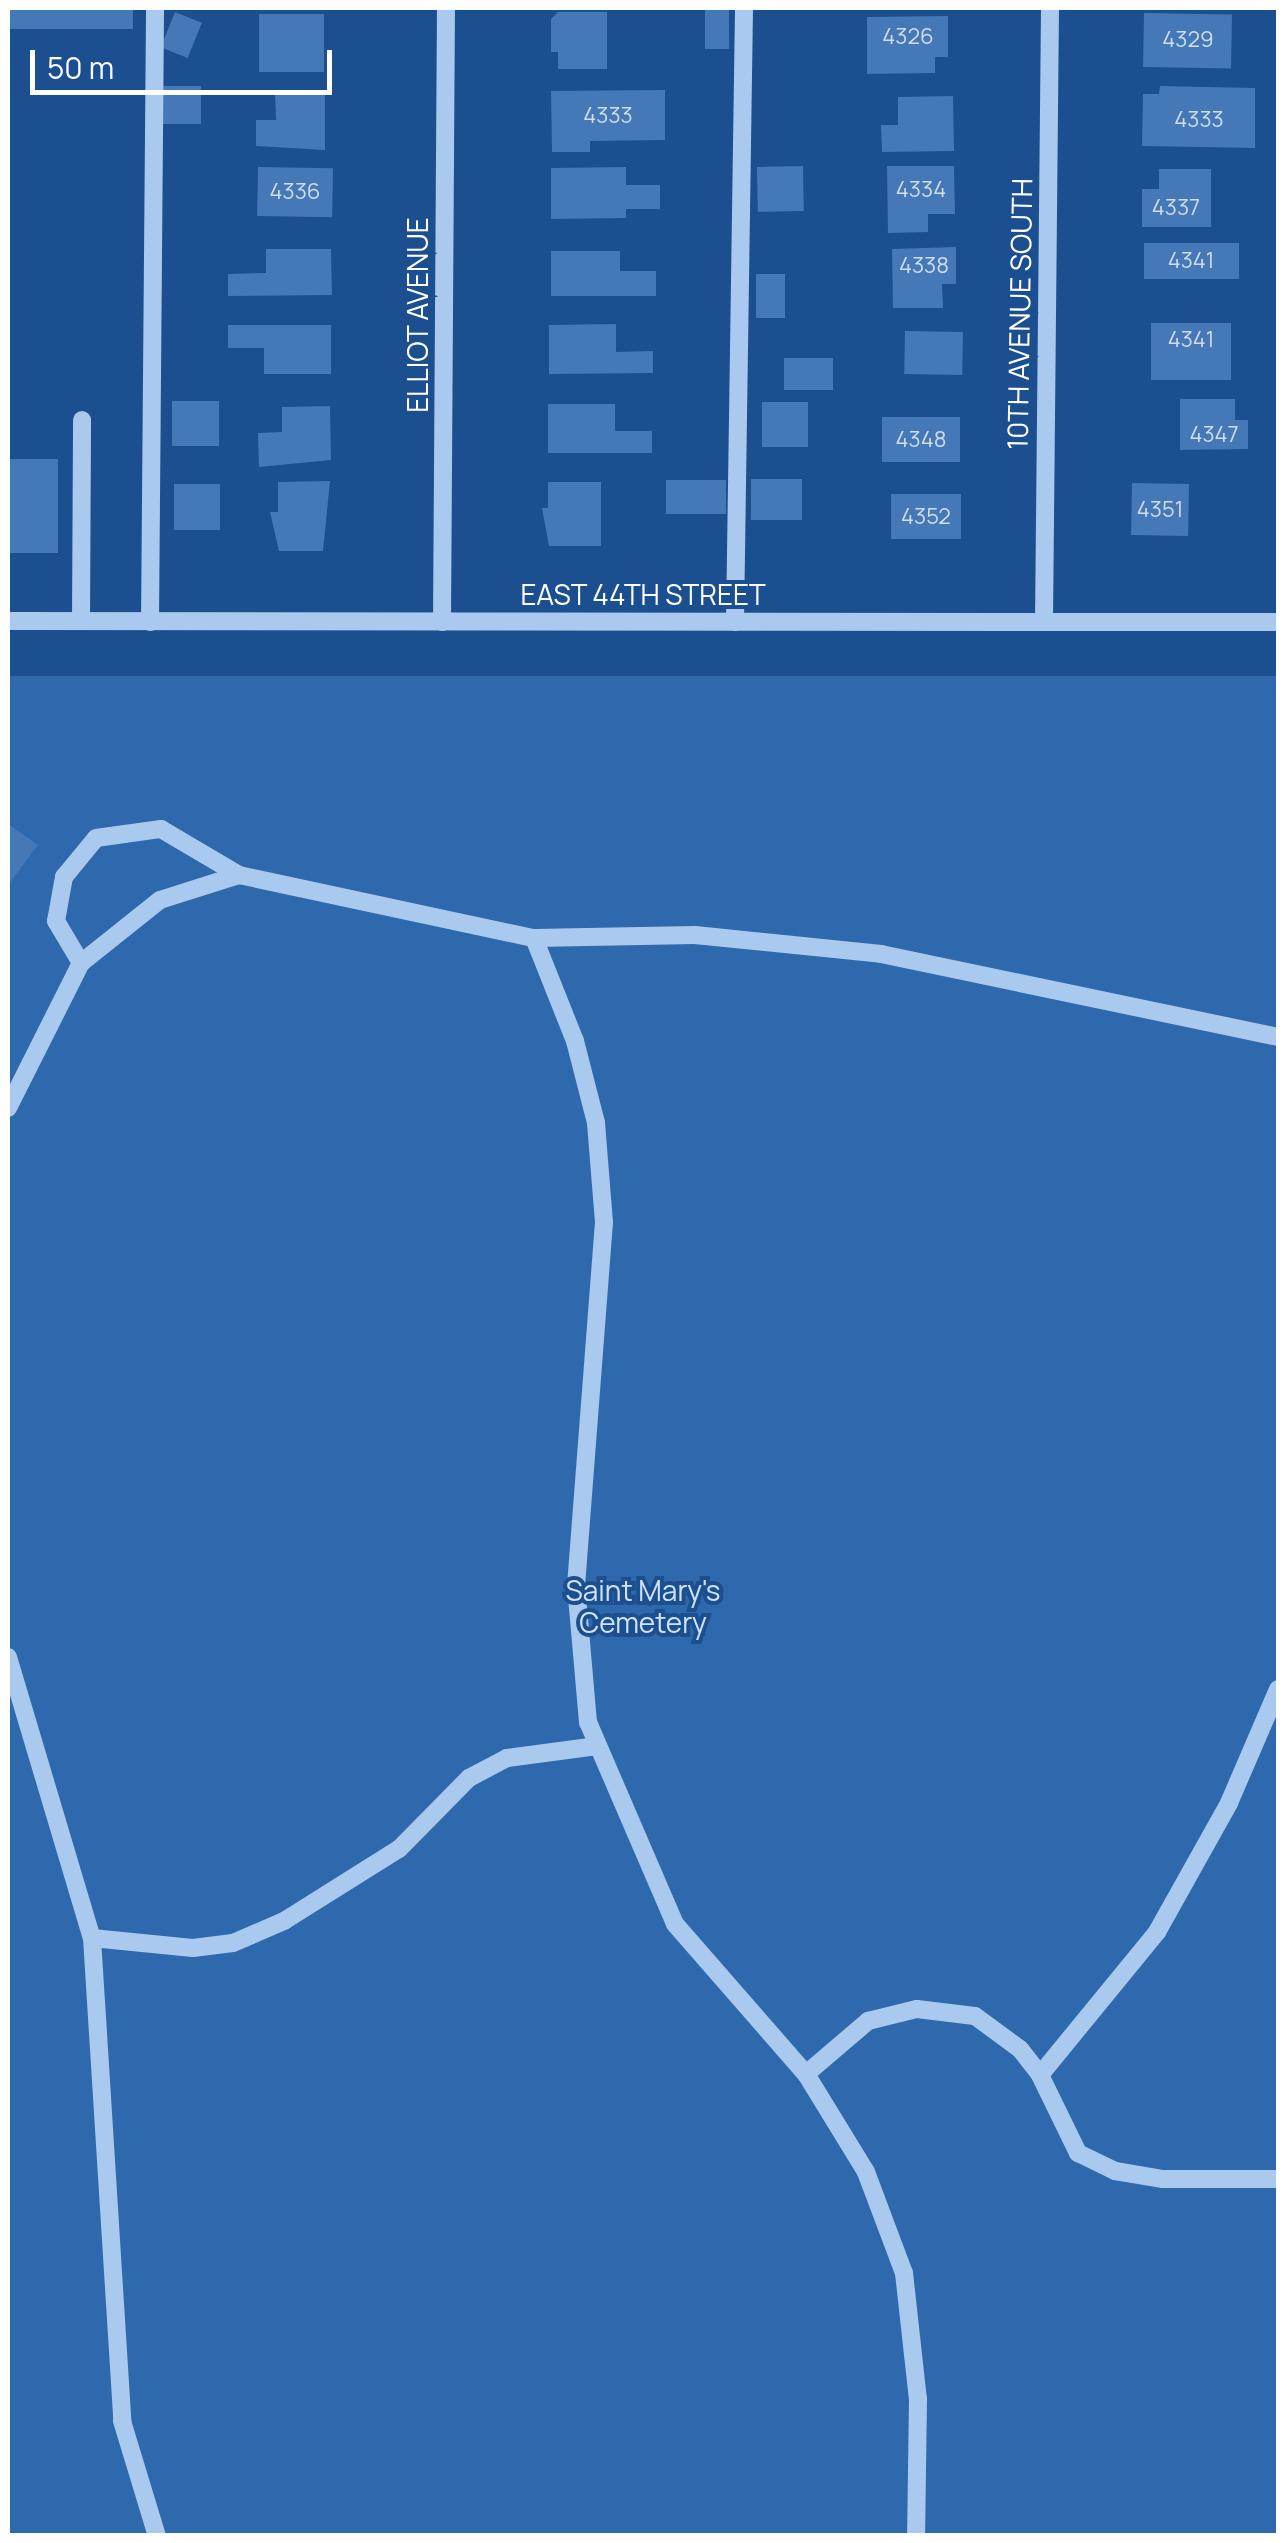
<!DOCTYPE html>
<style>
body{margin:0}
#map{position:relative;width:1286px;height:2543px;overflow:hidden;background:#1b4f8f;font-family:Manrope,sans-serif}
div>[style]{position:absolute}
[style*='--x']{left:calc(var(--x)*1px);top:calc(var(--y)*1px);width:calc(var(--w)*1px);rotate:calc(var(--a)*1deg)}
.green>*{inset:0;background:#2e69ad;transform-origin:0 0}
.building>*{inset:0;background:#4478b7;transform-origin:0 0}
.minor>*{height:18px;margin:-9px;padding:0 9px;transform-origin:9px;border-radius:9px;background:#a9c9ee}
span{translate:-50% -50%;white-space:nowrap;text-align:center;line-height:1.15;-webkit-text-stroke:8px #1b4f8f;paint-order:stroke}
.number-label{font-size:22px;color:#d0dded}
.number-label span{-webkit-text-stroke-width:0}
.street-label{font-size:28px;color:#fff}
.park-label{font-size:28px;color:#cfe3fa}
.frame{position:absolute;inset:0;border:10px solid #fff;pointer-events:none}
.scale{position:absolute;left:30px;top:50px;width:302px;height:45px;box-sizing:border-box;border:5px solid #fff;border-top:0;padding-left:12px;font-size:30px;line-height:35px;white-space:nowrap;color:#fff;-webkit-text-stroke:8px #1b4f8f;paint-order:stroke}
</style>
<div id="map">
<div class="green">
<i style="left:1278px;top:676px;width:1859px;height:1270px;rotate:90deg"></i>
</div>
<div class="building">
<i style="left:8px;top:8px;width:125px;height:21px"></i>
<i style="left:705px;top:8px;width:24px;height:41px"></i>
<i style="left:175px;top:12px;width:29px;height:38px;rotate:22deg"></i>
<i style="clip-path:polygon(558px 12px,607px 12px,607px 69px,558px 69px,558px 52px,551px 52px,551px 19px)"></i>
<i style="left:1144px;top:13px;width:88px;height:54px;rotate:1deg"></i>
<i style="left:259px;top:14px;width:65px;height:58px"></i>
<i style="clip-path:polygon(948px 16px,948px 57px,935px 57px,935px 73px,867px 74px,867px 17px)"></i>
<i style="left:161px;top:86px;width:40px;height:38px"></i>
<i style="clip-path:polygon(1160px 86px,1255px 88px,1255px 148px,1142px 146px,1143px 94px,1159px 94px)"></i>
<i style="clip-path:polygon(275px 90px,325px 90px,325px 150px,256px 146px,256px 120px,276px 120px)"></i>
<i style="clip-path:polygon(665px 90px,665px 140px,590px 141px,590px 152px,552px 152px,551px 91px)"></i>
<i style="clip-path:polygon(953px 96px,954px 151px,882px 152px,881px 125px,898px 125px,898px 97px)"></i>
<i style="left:803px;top:166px;width:45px;height:46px;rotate:89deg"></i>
<i style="clip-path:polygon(887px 166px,954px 166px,955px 214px,928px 214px,928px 232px,888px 233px)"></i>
<i style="left:258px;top:167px;width:75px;height:49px;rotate:1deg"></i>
<i style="clip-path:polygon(626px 167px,626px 185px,660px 185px,660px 209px,626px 209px,626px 218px,551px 219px,551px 168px)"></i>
<i style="clip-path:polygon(1159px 169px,1211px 169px,1211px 227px,1142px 227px,1142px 189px,1159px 189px)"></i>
<i style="left:1144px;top:243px;width:95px;height:36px"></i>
<i style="clip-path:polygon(956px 247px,956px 284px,942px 284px,943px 308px,893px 308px,892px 249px)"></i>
<i style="clip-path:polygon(266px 249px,331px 249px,332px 295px,228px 296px,228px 274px,266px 273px)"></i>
<i style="clip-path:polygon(551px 251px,620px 251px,620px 271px,656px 271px,656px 296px,551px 296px)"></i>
<i style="left:756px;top:274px;width:29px;height:44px"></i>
<i style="left:1151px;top:323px;width:80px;height:57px"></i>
<i style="clip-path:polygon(616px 324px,616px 352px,653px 351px,653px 373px,549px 374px,549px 325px)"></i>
<i style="clip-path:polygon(228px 325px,331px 325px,331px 374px,264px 374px,264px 348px,228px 348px)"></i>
<i style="left:905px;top:331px;width:58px;height:43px;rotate:1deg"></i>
<i style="left:784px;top:358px;width:49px;height:32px"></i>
<i style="clip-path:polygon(1180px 399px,1235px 399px,1235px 420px,1248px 420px,1248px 449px,1180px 450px)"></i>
<i style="left:172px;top:401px;width:47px;height:45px"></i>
<i style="left:808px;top:402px;width:45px;height:46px;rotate:90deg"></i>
<i style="clip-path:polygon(548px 404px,615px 404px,615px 431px,652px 431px,652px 453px,548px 453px)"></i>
<i style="clip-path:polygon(330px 406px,331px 460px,259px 467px,258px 433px,282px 432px,282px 407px)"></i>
<i style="left:960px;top:417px;width:45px;height:78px;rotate:90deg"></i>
<i style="left:8px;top:459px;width:50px;height:94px"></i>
<i style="left:751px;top:479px;width:51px;height:41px"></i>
<i style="left:666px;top:480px;width:60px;height:34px"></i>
<i style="clip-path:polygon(330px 481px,323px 551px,279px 551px,270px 512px,278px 512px,278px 482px)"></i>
<i style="clip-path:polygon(548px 482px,601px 482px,601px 546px,549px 546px,542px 508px,548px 508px)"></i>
<i style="left:1132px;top:483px;width:57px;height:52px;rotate:1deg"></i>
<i style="left:174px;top:484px;width:46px;height:46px"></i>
<i style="left:891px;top:494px;width:70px;height:45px"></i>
<i style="clip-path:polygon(8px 824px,38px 845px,8px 885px)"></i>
</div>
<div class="minor">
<i style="--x:8;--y:621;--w:1270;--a:0.05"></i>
<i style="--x:81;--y:621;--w:201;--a:-89.7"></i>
<i style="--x:150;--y:622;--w:614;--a:-89.53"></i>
<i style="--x:442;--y:622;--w:614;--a:-89.63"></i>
<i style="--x:735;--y:622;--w:614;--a:-89.16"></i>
<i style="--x:1044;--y:622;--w:614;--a:-89.44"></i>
<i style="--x:534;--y:938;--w:111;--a:68.3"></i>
<i style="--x:575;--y:1041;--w:85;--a:75.6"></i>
<i style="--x:596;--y:1123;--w:99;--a:85.4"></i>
<i style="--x:604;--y:1222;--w:364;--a:94.4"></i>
<i style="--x:576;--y:1585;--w:138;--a:85"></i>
<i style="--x:588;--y:1722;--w:220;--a:66.7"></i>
<i style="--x:675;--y:1924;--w:199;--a:48.9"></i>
<i style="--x:806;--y:2074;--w:115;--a:58.5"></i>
<i style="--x:866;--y:2172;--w:108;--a:69.4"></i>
<i style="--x:904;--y:2273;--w:127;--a:83.7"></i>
<i style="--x:918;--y:2399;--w:137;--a:90.8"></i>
<i style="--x:81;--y:963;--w:49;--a:-120.8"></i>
<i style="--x:56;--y:921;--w:45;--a:-79.7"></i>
<i style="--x:64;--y:877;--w:50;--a:-50.6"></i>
<i style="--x:96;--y:838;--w:66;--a:-7.9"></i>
<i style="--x:161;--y:829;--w:91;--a:30.5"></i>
<i style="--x:8;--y:1108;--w:162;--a:-63.3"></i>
<i style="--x:81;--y:963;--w:101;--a:-38.6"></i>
<i style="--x:160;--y:900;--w:83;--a:-17.6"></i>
<i style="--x:239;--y:875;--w:302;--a:12.1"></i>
<i style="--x:534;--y:938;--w:161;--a:-1.1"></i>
<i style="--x:695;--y:935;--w:187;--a:5.8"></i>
<i style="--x:881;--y:954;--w:406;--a:11.8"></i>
<i style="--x:8;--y:1657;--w:293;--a:73.4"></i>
<i style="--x:92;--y:1938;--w:484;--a:86.4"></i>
<i style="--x:122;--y:2421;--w:120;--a:73.1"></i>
<i style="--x:92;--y:1938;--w:101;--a:5.7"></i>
<i style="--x:193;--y:1948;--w:40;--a:-7.1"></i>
<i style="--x:233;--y:1943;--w:56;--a:-23.3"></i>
<i style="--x:284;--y:1921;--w:136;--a:-32.1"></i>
<i style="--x:399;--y:1849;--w:100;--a:-45.4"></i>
<i style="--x:469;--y:1778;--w:43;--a:-27.8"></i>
<i style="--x:507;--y:1758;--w:91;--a:-7.6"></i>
<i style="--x:806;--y:2074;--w:82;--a:-40.5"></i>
<i style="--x:868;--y:2021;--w:50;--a:-13.8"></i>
<i style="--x:917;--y:2009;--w:58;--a:6.9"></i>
<i style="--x:975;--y:2016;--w:56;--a:36.3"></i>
<i style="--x:1020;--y:2049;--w:33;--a:52"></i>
<i style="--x:1040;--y:2075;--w:87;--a:64"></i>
<i style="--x:1078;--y:2153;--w:41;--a:25.9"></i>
<i style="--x:1115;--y:2171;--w:49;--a:9.5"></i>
<i style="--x:1163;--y:2179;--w:115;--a:0"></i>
<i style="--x:1040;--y:2075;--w:185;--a:-50.7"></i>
<i style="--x:1157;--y:1932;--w:148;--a:-60.8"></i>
<i style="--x:1229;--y:1803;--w:124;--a:-66.7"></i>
</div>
<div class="number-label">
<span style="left:908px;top:37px">4326</span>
<span style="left:1188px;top:40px">4329</span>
<span style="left:608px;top:116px">4333</span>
<span style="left:1199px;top:120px">4333</span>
<span style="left:921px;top:190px">4334</span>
<span style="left:295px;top:192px">4336</span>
<span style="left:1176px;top:208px">4337</span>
<span style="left:1191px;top:261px">4341</span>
<span style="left:924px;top:266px">4338</span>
<span style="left:1191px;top:340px">4341</span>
<span style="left:1214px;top:435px">4347</span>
<span style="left:921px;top:440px">4348</span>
<span style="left:1160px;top:510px">4351</span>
<span style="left:926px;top:517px">4352</span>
</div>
<div class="street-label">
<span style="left:1019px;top:314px;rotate:-89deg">10TH AVENUE SOUTH</span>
<span style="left:417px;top:315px;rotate:-90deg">ELLIOT AVENUE</span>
<span style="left:643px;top:594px">EAST 44TH STREET</span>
</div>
<div class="park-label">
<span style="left:643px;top:1606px">Saint Mary's<br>Cemetery</span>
</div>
<div class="frame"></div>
<div class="scale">50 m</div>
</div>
